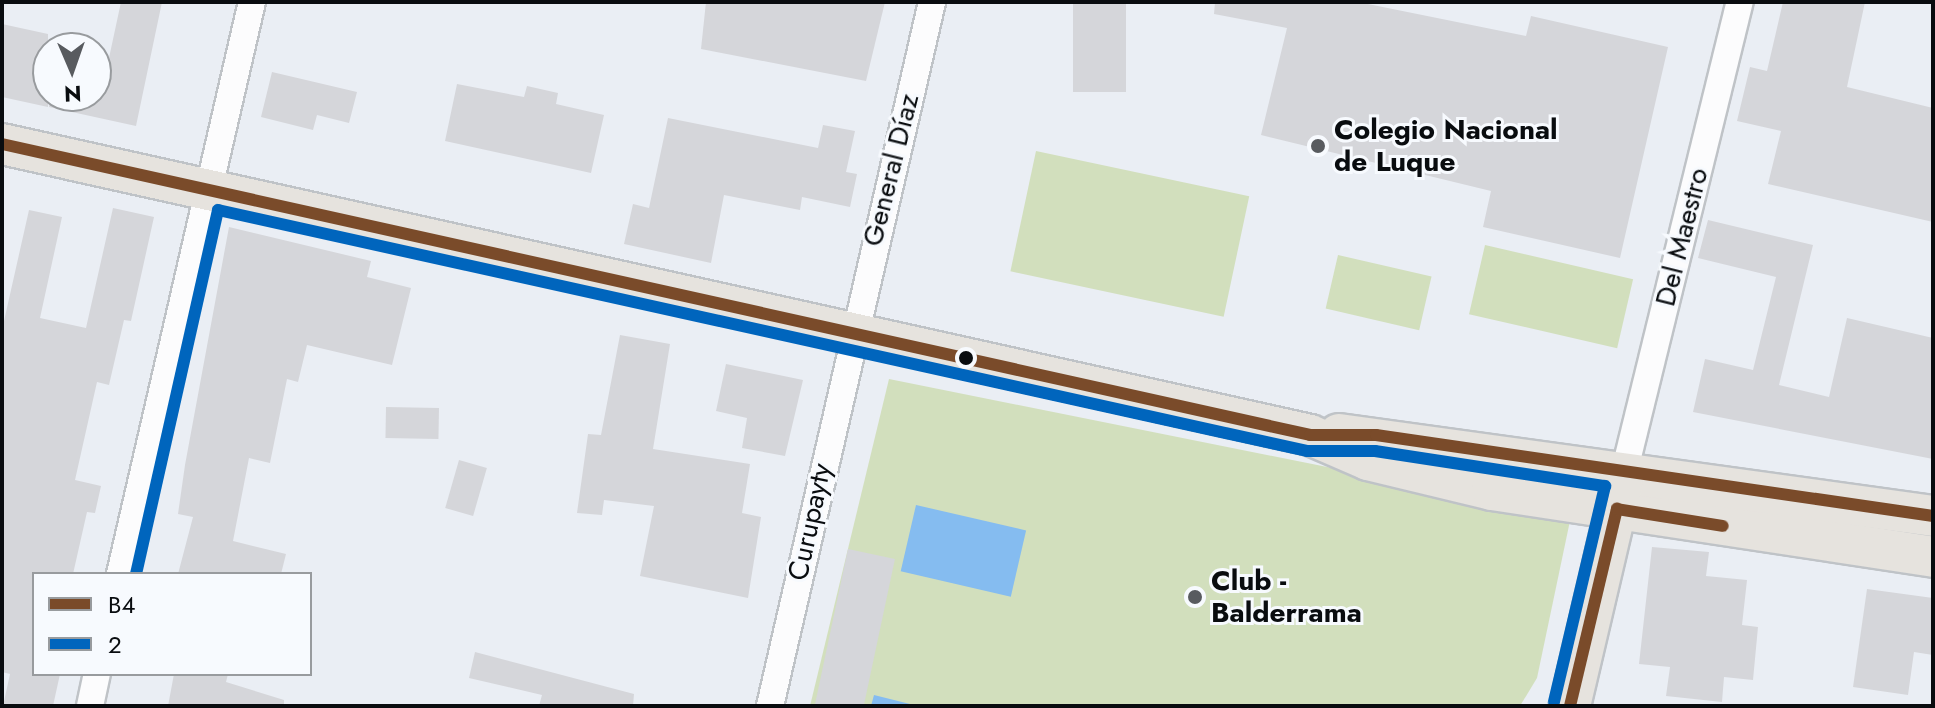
<!DOCTYPE html>
<meta charset="utf-8">
<style>
body{margin:0}
#map{position:relative;width:1935px;height:708px;overflow:hidden;background:#eaeef4;font-family:Jost,sans-serif}
div>[style]{position:absolute}
[style*='--x']{left:calc(var(--x)*1px);top:calc(var(--y)*1px);width:calc(var(--w)*1px);rotate:calc(var(--a)*1deg)}
.green>*{inset:0;background:#d2dfbd;transform-origin:0 0}
.water>*{inset:0;background:#85bcf0;transform-origin:0 0}
.building>*{inset:0;background:#d5d6da;transform-origin:0 0}
.roads{filter:drop-shadow(2px 0 #bfc3c7) drop-shadow(-2px 0 #bfc3c7) drop-shadow(0 2px #bfc3c7) drop-shadow(0 -2px #bfc3c7)}
.street>*{height:26px;margin:-13px;padding:0 13px;transform-origin:13px;border-radius:13px;background:#fcfcfd}
.primary>*{height:40px;margin:-20px;padding:0 20px;transform-origin:20px;border-radius:20px;background:#e6e3de}
.bus-1>*{height:12px;margin:-6px;padding:0 6px;transform-origin:6px;border-radius:6px;background:#7a4b2a}
.bus-2>*{height:12px;margin:-6px;padding:0 6px;transform-origin:6px;border-radius:6px;background:#0065bd}
.dots>*{width:22px;height:22px;translate:-50% -50%;box-sizing:border-box;border:4px solid #f7fafe;border-radius:50%}
span{translate:-50% -50%;white-space:nowrap;text-align:center;line-height:1.15;-webkit-text-stroke:6px #f7fafe;paint-order:stroke}
.poi-label{font-size:28px;color:#090c0f;font-weight:700}
.left{translate:0 -50%;text-align:left}
.street-label{font-size:28px;color:#090c0f}
.frame{position:absolute;inset:0;border:4px solid #090c0f;pointer-events:none}
.legend{position:absolute;left:32px;top:572px;width:280px;height:104px;box-sizing:border-box;background:#f7fafe;border:2px solid #989b9e;margin:0;padding:10px 14px;list-style:none;font-size:24px;color:#090c0f}
.legend li{display:flex;align-items:center;gap:16px;height:40px}
.legend b{width:40px;border:2px solid #989b9e}
.north{position:absolute;left:32px;top:32px;width:80px;height:80px;box-sizing:border-box;background:#f7fafe;border:2px solid #989b9e;border-radius:50%;rotate:178deg;font-size:22px;font-weight:700;line-height:32px;text-align:center;color:#090c0f}
.north::after{content:'';display:block;margin:auto;width:28px;height:36px;background:#585b5f;clip-path:polygon(50% 0,100% 100%,50% 72%,0 100%)}
</style>
<div id="map">
<div class="green">
<i style="left:1036px;top:151px;width:218px;height:123px;rotate:12deg"></i>
<i style="left:1485px;top:245px;width:152px;height:71px;rotate:13deg"></i>
<i style="left:1338px;top:255px;width:96px;height:55px;rotate:13deg"></i>
<i style="clip-path:polygon(889px 379px,1571px 516px,1537px 678px,1520px 706px,810px 706px)"></i>
</div>
<div class="water">
<i style="left:916px;top:505px;width:113px;height:68px;rotate:13deg"></i>
<i style="clip-path:polygon(874px 695px,918px 706px,871px 706px)"></i>
</div>
<div class="building">
<i style="clip-path:polygon(121px 2px,162px 2px,136px 126px,49px 107px,50px 96px,96px 96px,96px 56px,109px 58px)"></i>
<i style="clip-path:polygon(706px 2px,885px 2px,866px 81px,701px 49px)"></i>
<i style="left:1073px;top:2px;width:53px;height:90px"></i>
<i style="clip-path:polygon(1215px 2px,1358px 2px,1526px 36px,1531px 16px,1668px 47px,1620px 258px,1483px 227px,1491px 191px,1261px 135px,1287px 28px,1214px 14px)"></i>
<i style="clip-path:polygon(1783px 2px,1865px 2px,1847px 87px,1933px 108px,1933px 222px,1768px 184px,1781px 131px,1737px 121px,1750px 67px,1767px 71px)"></i>
<i style="clip-path:polygon(2px 24px,48px 34px,48px 107px,2px 97px)"></i>
<i style="clip-path:polygon(272px 72px,357px 92px,349px 123px,317px 115px,313px 130px,261px 117px)"></i>
<i style="clip-path:polygon(457px 84px,524px 97px,527px 86px,558px 93px,556px 104px,604px 115px,591px 173px,445px 141px)"></i>
<i style="clip-path:polygon(668px 118px,818px 148px,823px 125px,855px 131px,846px 172px,857px 174px,850px 207px,802px 197px,800px 210px,724px 195px,711px 263px,624px 244px,633px 204px,649px 208px)"></i>
<i style="clip-path:polygon(113px 208px,154px 217px,131px 321px,124px 320px,109px 385px,97px 382px,75px 480px,101px 486px,95px 513px,87px 512px,73px 574px,34px 574px,34px 674px,60px 674px,53px 706px,3px 706px,10px 674px,2px 672px,2px 330px,29px 210px,62px 217px,40px 318px,86px 328px)"></i>
<i style="clip-path:polygon(1708px 220px,1813px 245px,1779px 385px,1829px 397px,1847px 318px,1933px 338px,1933px 459px,1693px 412px,1705px 359px,1753px 370px,1776px 277px,1698px 258px)"></i>
<i style="clip-path:polygon(229px 227px,371px 261px,367px 277px,411px 288px,392px 365px,307px 345px,298px 382px,287px 379px,270px 463px,249px 458px,233px 541px,286px 554px,281px 574px,178px 574px,193px 517px,178px 514px,185px 465px)"></i>
<i style="clip-path:polygon(620px 335px,670px 344px,653px 449px,750px 464px,742px 513px,761px 517px,748px 598px,640px 576px,654px 506px,604px 500px,602px 515px,577px 513px,588px 434px,601px 435px)"></i>
<i style="clip-path:polygon(726px 364px,803px 380px,785px 456px,742px 448px,747px 418px,716px 411px)"></i>
<i style="left:386px;top:407px;width:53px;height:31px;rotate:1deg"></i>
<i style="left:459px;top:460px;width:29px;height:50px;rotate:16deg"></i>
<i style="clip-path:polygon(1652px 547px,1709px 552px,1706px 576px,1747px 580px,1742px 625px,1758px 627px,1753px 680px,1724px 677px,1722px 702px,1666px 696px,1670px 667px,1639px 664px)"></i>
<i style="left:848px;top:549px;width:48px;height:161px;rotate:12deg"></i>
<i style="clip-path:polygon(1867px 589px,1933px 598px,1933px 655px,1914px 652px,1908px 695px,1853px 687px)"></i>
<i style="clip-path:polygon(475px 652px,634px 694px,633px 706px,539px 706px,542px 695px,469px 678px)"></i>
<i style="clip-path:polygon(174px 674px,228px 674px,226px 682px,284px 700px,284px 706px,168px 706px)"></i>
</div>
<div class="roads">
<div class="street">
<i style="--x:1624;--y:473;--w:485;--a:-76.2"></i>
<i style="--x:120;--y:574;--w:587;--a:-77.01"></i>
<i style="--x:90;--y:706;--w:33;--a:-78"></i>
<i style="--x:770;--y:706;--w:722;--a:-77.04"></i>
</div>
<div class="primary">
<i style="--x:2;--y:144;--w:1340;--a:12.54"></i>
<i style="--x:1310;--y:435;--w:63;--a:23.3"></i>
<i style="--x:1368;--y:460;--w:128;--a:13.6"></i>
<i style="--x:1492;--y:490;--w:446;--a:8.6"></i>
<i style="--x:1339;--y:434;--w:600;--a:7.86"></i>
<i style="--x:1570;--y:706;--w:228;--a:-76.8"></i>
</div>
</div>
<div class="bus-1">
<i style="--x:2;--y:144;--w:1340;--a:12.54"></i>
<i style="--x:1310;--y:435;--w:66;--a:0"></i>
<i style="--x:1376;--y:435;--w:563;--a:8.27"></i>
<i style="--x:1570;--y:706;--w:203;--a:-76.6"></i>
<i style="--x:1617;--y:509;--w:107;--a:9.1"></i>
</div>
<div class="bus-2">
<i style="--x:136;--y:574;--w:373;--a:-77.3"></i>
<i style="--x:218;--y:210;--w:1115;--a:12.48"></i>
<i style="--x:1307;--y:451;--w:68;--a:0"></i>
<i style="--x:1375;--y:451;--w:233;--a:8.7"></i>
<i style="--x:1605;--y:486;--w:222;--a:103.3"></i>
</div>
<div class="dots">
<i style="left:1318px;top:146px;background:#585b5f"></i>
<i style="left:966px;top:358px;background:#090c0f"></i>
<i style="left:1195px;top:597px;background:#585b5f"></i>
</div>
<div class="poi-label">
<span class="left" style="left:1334px;top:146px">Colegio Nacional<br>de Luque</span>
<span class="left" style="left:1211px;top:597px">Club -<br>Balderrama</span>
</div>
<div class="street-label">
<span style="left:891px;top:170px;rotate:-76deg">General Díaz</span>
<span style="left:1682px;top:237px;rotate:-76deg">Del Maestro</span>
<span style="left:810px;top:522px;rotate:-78deg">Curupayty</span>
</div>
<div class="frame"></div>
<ul class="legend">
<li><b style="height:10px;background:#7a4b2a"></b>B4</li>
<li><b style="height:10px;background:#0065bd"></b>2</li>
</ul>
<div class="north">N</div>
</div>
